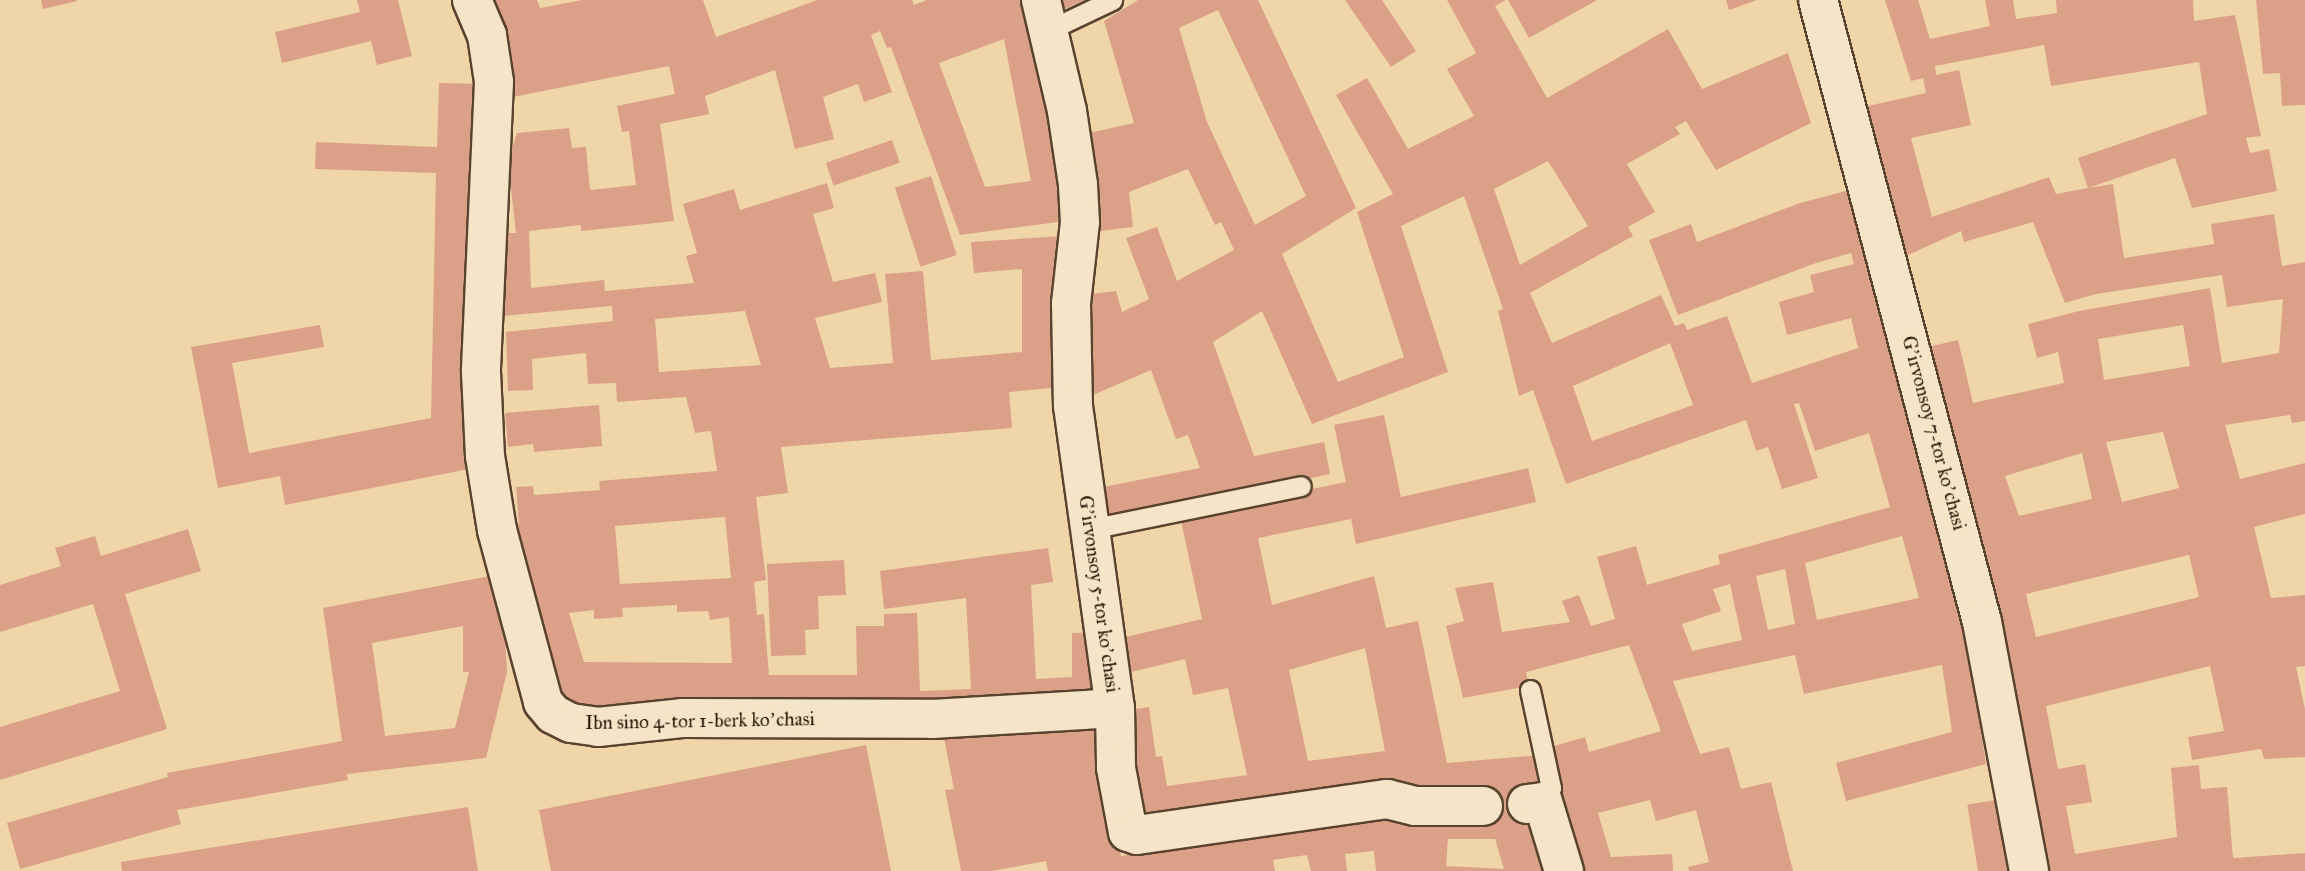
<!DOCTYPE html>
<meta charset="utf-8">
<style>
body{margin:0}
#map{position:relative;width:2305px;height:871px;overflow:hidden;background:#f0d5a9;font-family:"IM FELL Great Primer",serif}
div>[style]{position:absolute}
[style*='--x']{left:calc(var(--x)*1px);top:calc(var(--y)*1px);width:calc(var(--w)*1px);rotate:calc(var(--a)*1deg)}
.building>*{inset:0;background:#daa188;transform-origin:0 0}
.roads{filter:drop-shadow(2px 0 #59422e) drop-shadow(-2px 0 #59422e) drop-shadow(0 2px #59422e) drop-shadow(0 -2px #59422e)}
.service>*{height:19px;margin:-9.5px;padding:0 9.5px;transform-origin:9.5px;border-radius:9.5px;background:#f5e4c7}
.minor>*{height:38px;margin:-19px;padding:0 19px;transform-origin:19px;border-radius:19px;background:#f5e4c7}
span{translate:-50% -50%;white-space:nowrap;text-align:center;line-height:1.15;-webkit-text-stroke:5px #f5e4c7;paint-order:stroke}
.street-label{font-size:19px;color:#271105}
</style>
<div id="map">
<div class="building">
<i style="clip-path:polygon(41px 0,77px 0,77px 1px,43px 9px)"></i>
<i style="clip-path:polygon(357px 0,398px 0,412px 56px,377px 65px,371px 41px,282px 63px,275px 32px,360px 12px)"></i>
<i style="clip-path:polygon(evenodd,486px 0,537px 0,540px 8px,582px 0,703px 0,716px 37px,817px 0,912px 0,914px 5px,927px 0,1031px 0,1073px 220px,960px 235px,891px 47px,887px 48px,880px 31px,871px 35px,892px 92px,864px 102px,858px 84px,823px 97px,834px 139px,795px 149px,775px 70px,705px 96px,709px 114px,660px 124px,674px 221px,581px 231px,581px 225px,529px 231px,531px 288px,604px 280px,605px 291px,694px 283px,686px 256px,697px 253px,683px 204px,734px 189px,740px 210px,827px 183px,834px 208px,813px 214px,833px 282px,875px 273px,882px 302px,815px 318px,830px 368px,893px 363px,885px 274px,923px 271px,931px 360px,1022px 352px,1022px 269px,974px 273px,971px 242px,1064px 236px,1063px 387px,1009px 392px,1012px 428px,781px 447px,788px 493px,756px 497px,766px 580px,754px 582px,757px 615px,764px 614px,769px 675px,857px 675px,856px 626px,884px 626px,884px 614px,917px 613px,920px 691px,971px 689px,966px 598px,884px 609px,880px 571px,1048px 548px,1053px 582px,1031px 585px,1036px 679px,1072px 677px,1072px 633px,1099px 632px,1108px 698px,565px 711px,504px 528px,519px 524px,516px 487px,533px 486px,534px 495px,600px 490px,599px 481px,717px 471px,711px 431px,695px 433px,686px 397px,617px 402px,616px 383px,588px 384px,586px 353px,532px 359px,533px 390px,508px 391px,506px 332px,613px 321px,612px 306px,502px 316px,498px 233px,516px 233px,508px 161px,517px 133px,569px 128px,572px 148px,586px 147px,590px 190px,636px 185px,629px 131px,622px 132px,617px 106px,675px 94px,669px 66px,513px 97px,504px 51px,486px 0,1004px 39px,1031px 181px,985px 187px,939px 63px,1004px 39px,486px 0,745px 311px,761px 365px,659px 372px,655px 319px,745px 311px,486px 0,725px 517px,731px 578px,620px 584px,615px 526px,725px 517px,486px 0,677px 605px,677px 612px,708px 611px,710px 620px,729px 617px,732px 663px,584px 662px,569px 613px,594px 610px,594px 619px,623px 617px,622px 608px,677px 605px)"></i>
<i style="clip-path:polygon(1055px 0,1085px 0,1060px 11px)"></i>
<i style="clip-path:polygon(evenodd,1138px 0,1258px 0,1356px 208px,1282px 254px,1338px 382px,1404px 357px,1357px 212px,1393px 194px,1336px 95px,1367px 78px,1408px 149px,1474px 116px,1447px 69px,1476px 53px,1447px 0,1506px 0,1495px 6px,1547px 98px,1668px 29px,1702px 89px,1788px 53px,1811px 123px,1716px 170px,1686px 121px,1675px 127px,1680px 134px,1627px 164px,1655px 212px,1628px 227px,1633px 236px,1530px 293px,1552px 343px,1661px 295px,1675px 326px,1684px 323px,1687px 330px,1727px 316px,1752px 383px,1858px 348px,1851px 318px,1787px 335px,1779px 302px,1814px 292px,1810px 275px,1854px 264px,1851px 253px,1816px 263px,1678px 315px,1649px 240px,1691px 224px,1697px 242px,1800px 203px,1850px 190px,1913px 418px,1907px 421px,1963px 619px,1986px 764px,1846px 801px,1836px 763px,1952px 732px,1942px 665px,1804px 694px,1795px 655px,1673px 681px,1700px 754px,1729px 747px,1741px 789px,1771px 782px,1793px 871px,1689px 871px,1688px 867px,1709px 862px,1696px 810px,1656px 821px,1650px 800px,1598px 813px,1611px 857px,1672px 854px,1673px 871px,1580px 871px,1556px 794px,1561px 792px,1548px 748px,1585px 737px,1589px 752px,1661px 731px,1629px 645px,1526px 672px,1529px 686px,1463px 698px,1446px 626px,1464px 621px,1455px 588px,1493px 582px,1502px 632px,1570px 622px,1562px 601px,1579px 595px,1591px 626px,1615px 619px,1597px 557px,1636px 546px,1647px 585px,1720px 564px,1718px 555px,1890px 507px,1869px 433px,1815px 451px,1799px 403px,1794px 404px,1818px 478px,1782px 489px,1768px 447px,1756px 451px,1746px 420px,1566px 484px,1533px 390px,1519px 396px,1498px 311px,1503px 309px,1464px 196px,1401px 226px,1448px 372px,1312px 424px,1262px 311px,1213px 342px,1254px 456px,1324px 442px,1330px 474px,1100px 522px,1093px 489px,1200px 468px,1188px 435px,1176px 439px,1151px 370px,1086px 398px,1081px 295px,1116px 291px,1122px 312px,1149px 299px,1126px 238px,1157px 227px,1177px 281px,1234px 250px,1221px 222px,1215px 225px,1188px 169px,1129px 192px,1133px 227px,1093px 232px,1080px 135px,1134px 123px,1104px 21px,1138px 0,1218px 10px,1306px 196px,1255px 225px,1207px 122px,1179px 28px,1218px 10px,1138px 0,1548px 161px,1588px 226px,1520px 265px,1494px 189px,1548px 161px,1138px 0,1670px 343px,1693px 405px,1592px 441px,1573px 386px,1670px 343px,1138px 0,1902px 536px,1919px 598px,1817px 620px,1805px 563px,1902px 536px,1138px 0,1785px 569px,1795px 624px,1768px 630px,1756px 576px,1785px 569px,1138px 0,1730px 584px,1742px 640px,1692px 651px,1682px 624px,1721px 611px,1713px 589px,1730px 584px)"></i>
<i style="clip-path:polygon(1345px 0,1382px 0,1416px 51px,1391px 67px)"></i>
<i style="clip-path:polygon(1508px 0,1597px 0,1529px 38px)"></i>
<i style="clip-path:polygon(1726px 0,1757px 0,1729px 10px)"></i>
<i style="clip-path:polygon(evenodd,1885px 0,1918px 0,1930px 39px,1990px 26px,1985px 0,2013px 0,2016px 19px,2057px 13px,2056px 0,2193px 0,2194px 21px,2235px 15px,2261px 136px,2246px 138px,2250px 153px,2269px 149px,2277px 191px,2192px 208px,2175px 158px,2088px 188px,2113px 184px,2124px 258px,2214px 244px,2211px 224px,2274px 214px,2282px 266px,2305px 262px,2305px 421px,2292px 423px,2290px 415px,2225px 425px,2240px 479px,2305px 463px,2305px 514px,2254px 527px,2271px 598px,2305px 595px,2305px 666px,2296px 667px,2305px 709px,2305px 757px,2264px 759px,2261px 749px,2192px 760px,2188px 737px,2224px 731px,2210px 666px,2046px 706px,2058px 769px,2085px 764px,2092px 802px,2066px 806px,2075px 854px,2177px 837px,2171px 768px,2199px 765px,2201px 789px,2227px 787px,2233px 858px,2305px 853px,2305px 871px,2040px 871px,1919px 349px,1958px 340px,1973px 403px,2064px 383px,2058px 352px,2037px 358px,2028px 324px,2079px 311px,2210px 288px,2222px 363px,2279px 353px,2283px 299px,2227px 307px,2222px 275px,2096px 294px,2065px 303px,2033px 222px,1964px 242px,1961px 231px,1899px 259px,1859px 108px,1926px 93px,1923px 78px,1911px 81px,1885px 0,2044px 45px,2051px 86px,2199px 62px,2207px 114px,2078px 158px,2088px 188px,2056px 194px,2049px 177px,1932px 217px,1911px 138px,1971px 125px,1959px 70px,1936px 75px,1935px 66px,2044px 45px,1885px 0,2183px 325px,2190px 366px,2104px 380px,2098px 339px,2183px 325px,1885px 0,2163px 432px,2179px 488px,2122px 502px,2106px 442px,2163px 432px,1885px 0,2082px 453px,2092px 499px,2019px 516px,2005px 476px,2082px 453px,1885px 0,2189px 555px,2199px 597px,2036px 637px,2026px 594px,2189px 555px)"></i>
<i style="clip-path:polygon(2256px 0,2305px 0,2305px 105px,2282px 106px,2280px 73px,2263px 74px)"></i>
<i style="clip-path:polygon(439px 83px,481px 84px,470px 439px,463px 441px,469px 469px,285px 505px,280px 476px,218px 488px,191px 347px,320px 325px,324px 347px,232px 363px,249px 453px,431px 418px,436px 173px,315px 169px,316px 142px,437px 147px)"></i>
<i style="left:892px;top:140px;width:24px;height:70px;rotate:71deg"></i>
<i style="left:931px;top:176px;width:83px;height:38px;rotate:72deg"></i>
<i style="clip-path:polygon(599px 405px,602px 446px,534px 452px,533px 444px,508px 447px,505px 413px)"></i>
<i style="clip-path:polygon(evenodd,1384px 415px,1401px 497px,1528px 468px,1536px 502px,1356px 544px,1351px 519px,1258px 538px,1272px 605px,1374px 576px,1386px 628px,1418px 621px,1447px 763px,1542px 755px,1549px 871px,1376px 871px,1374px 851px,1345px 854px,1347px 871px,1311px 871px,1307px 855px,1273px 860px,1275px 871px,1048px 871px,1046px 861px,992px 871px,961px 871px,945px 790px,954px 789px,942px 728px,1098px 717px,1104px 767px,1121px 856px,1422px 804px,1418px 784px,1141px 819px,1129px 710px,1149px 707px,1156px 757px,1162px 756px,1167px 786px,1247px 775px,1228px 688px,1193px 695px,1185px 659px,1119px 675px,1113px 640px,1202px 619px,1180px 516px,1346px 482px,1334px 425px,1384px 415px,1365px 648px,1385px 751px,1308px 761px,1289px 670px,1365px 648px,1384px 415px,1448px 839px,1495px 839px,1504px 869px,1446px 866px,1448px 839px)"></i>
<i style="clip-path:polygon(188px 529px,201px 571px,125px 594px,167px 729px,0 780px,0 727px,120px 691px,93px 604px,0 632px,0 585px,61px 566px,55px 548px,95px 536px,101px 556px)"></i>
<i style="clip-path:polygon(844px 560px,846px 595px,818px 596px,819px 629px,805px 630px,806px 655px,771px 656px,767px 564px)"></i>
<i style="clip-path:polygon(evenodd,495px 575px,504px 618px,507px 672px,486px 758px,347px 774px,348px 780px,177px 810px,181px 824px,20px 869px,7px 823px,168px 777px,167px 773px,342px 741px,323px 608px,495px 575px,463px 626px,463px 672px,469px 672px,455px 728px,385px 736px,372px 643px,463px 626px)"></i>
<i style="clip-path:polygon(866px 745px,891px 871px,551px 871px,539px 810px)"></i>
<i style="left:1996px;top:800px;width:72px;height:29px;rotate:81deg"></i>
<i style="clip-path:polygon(468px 807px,478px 871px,122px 871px,121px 862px)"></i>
</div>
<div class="roads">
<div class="service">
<i style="--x:1049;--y:30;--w:70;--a:-25.5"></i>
<i style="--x:1090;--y:529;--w:215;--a:-11.5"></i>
<i style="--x:1530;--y:690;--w:100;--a:77.9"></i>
<i style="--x:1551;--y:788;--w:16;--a:120"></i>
</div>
<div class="minor">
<i style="--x:472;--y:0;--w:38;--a:67"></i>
<i style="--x:487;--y:35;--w:48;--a:81.5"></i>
<i style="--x:494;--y:82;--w:290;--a:92.6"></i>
<i style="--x:481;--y:372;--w:84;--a:87.3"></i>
<i style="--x:485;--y:456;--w:75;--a:80.8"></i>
<i style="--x:497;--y:530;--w:178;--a:75"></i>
<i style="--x:543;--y:702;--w:16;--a:50"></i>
<i style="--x:553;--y:714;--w:20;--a:27"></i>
<i style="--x:571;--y:723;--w:27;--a:8"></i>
<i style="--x:598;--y:727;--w:84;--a:-6.1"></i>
<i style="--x:682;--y:718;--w:250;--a:0.2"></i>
<i style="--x:932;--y:719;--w:183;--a:-3.4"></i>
<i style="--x:1041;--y:0;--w:114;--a:76.8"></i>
<i style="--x:1067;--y:111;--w:75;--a:81.5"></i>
<i style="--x:1078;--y:185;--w:37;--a:87"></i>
<i style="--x:1080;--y:222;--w:82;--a:96.3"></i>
<i style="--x:1071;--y:304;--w:102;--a:88.9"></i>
<i style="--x:1073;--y:406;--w:305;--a:82.1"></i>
<i style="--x:1115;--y:708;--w:60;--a:89"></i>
<i style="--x:1116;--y:768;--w:65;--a:79.4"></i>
<i style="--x:1128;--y:832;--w:9;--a:18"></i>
<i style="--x:1137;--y:835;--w:253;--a:-8.2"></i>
<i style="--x:1387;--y:799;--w:29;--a:14"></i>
<i style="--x:1415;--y:806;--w:68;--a:0"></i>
<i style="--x:1818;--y:0;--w:643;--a:75.23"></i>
<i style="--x:1982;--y:622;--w:253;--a:79.3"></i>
<i style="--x:1527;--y:804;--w:16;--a:-7"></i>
<i style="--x:1543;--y:802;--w:72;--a:73.1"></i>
</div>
</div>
<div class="street-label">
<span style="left:1934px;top:433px;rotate:75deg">Gʼirvonsoy 7-tor koʼchasi</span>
<span style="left:1099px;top:594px;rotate:82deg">Gʼirvonsoy 5-tor koʼchasi</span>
<span style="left:700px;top:721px;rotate:-1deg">Ibn sino 4-tor 1-berk koʼchasi</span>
</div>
</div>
